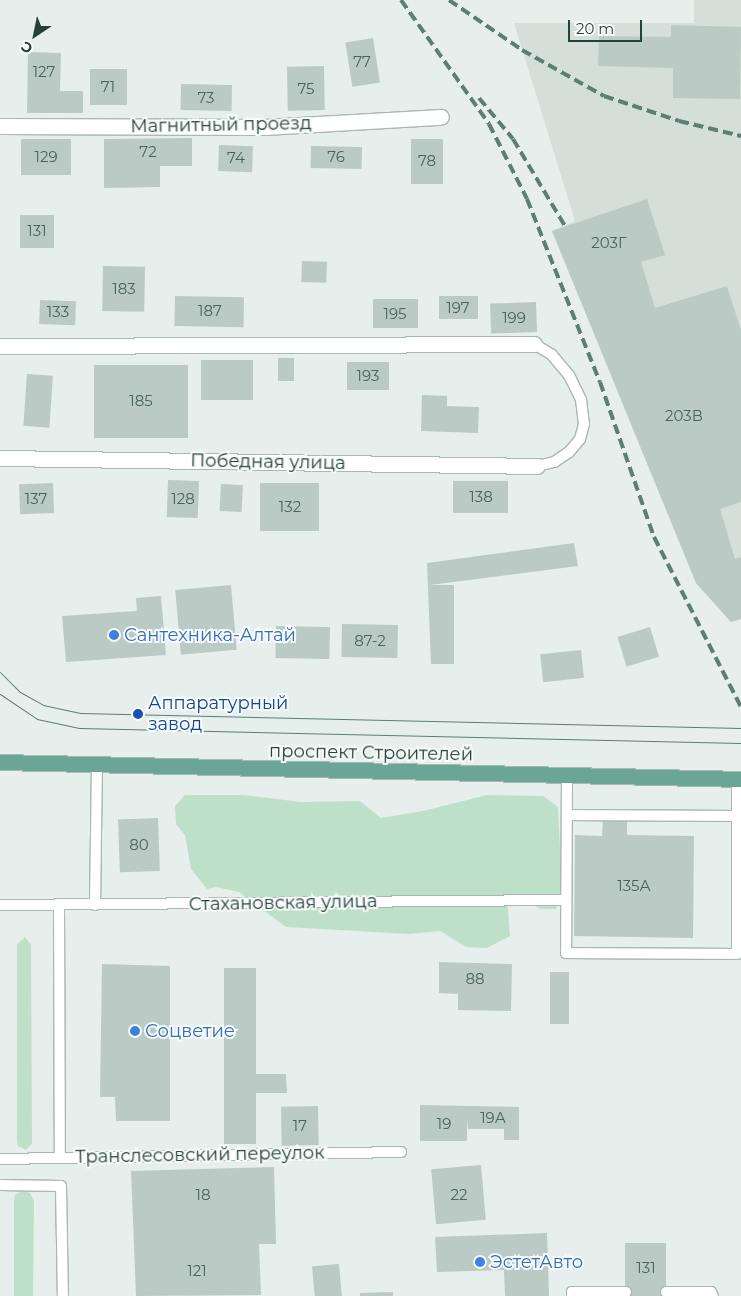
<!DOCTYPE html>
<meta charset="utf-8">
<style>
body{margin:0}
#map{position:relative;width:741px;height:1296px;overflow:hidden;background:#e6efeb;font-family:Montserrat,sans-serif}
div>[style]{position:absolute}
[style*='--x']{left:calc(var(--x)*1px);top:calc(var(--y)*1px);width:calc(var(--w)*1px);rotate:calc(var(--a)*1deg)}
.built>*{inset:0;background:#d4dfda}
.green>*{inset:0;background:#bfe0c8}
.building>*{inset:0;background:#bbcac4;transform-origin:0 0}
.roads{filter:drop-shadow(1px 0 #a8b8b2) drop-shadow(-1px 0 #a8b8b2) drop-shadow(0 1px #a8b8b2) drop-shadow(0 -1px #a8b8b2)}
.service>*{height:10px;margin:-5px;padding:0 5px;transform-origin:5px;border-radius:5px;background:#fff}
.minor>*{height:15px;margin:-7.5px;padding:0 7.5px;transform-origin:7.5px;border-radius:7.5px;background:#fff}
.primary>*{height:15px;margin:-7.5px;padding:0 7.5px;transform-origin:7.5px;border-radius:7.5px;background:#6aa596}
.tram>*{height:1px;margin:-0.5px;padding:0 0.5px;transform-origin:0.5px;border-radius:0.5px;background:#5f7d75}
.rail>*{height:4px;margin-top:-2px;transform-origin:0;background:repeating-linear-gradient(90deg,#5f7d75 0 10px,transparent 0 15px)}
.dots>*{width:14px;height:14px;translate:-50% -50%;box-sizing:border-box;border:2px solid #f7fbf9;border-radius:50%}
span{translate:-50% -50%;white-space:nowrap;text-align:center;line-height:1.15;-webkit-text-stroke:4px #f7fbf9;paint-order:stroke}
.number-label{font-size:15px;color:#4a645c}
.number-label span{-webkit-text-stroke-width:0}
.street-label{font-size:18px;color:#24423a}
.shop-label{font-size:18px;color:#366cbe}
.left{translate:0 -50%;text-align:left}
.transit-label{font-size:18px;color:#164399}
.north{position:absolute;left:10px;top:10px;width:50px;height:50px;-webkit-text-stroke:4px #f7fbf9;paint-order:stroke;rotate:214deg;font-size:14px;font-weight:700;line-height:20px;text-align:center;color:#24423a}
.north::after{content:'';display:block;margin:auto;width:18px;height:22px;background:#24423a;clip-path:polygon(50% 0,100% 100%,50% 72%,0 100%)}
.scale{position:absolute;left:568px;top:20px;width:74px;height:22px;box-sizing:border-box;border:2px solid #24423a;border-top:0;padding-left:6px;font-size:15px;line-height:18px;white-space:nowrap;color:#24423a;-webkit-text-stroke:4px #f7fbf9;paint-order:stroke}
</style>
<div id="map">
<div class="built">
<i style="clip-path:polygon(694px 0,741px 0,741px 619px,731px 622px,696px 583px,552px 231px,575px 221px,514px 23px,694px 23px)"></i>
</div>
<div class="green">
<i style="clip-path:polygon(185px 795px,243px 795px,301px 802px,360px 801px,381px 818px,423px 811px,487px 795px,543px 796px,558px 807px,562px 888px,556px 909px,540px 909px,521px 895px,507px 897px,510px 936px,487px 948px,466px 947px,440px 931px,409px 934px,286px 927px,239px 892px,216px 887px,207px 889px,191px 869px,185px 835px,176px 824px,175px 806px)"></i>
<i style="clip-path:polygon(25px 937px,31px 945px,32px 1143px,26px 1150px,18px 1146px,17px 1141px,17px 944px)"></i>
<i style="clip-path:polygon(23px 1191px,30px 1193px,34px 1201px,33px 1296px,14px 1296px,14px 1201px,15px 1195px)"></i>
</div>
<div class="building">
<i style="clip-path:polygon(671px 25px,741px 27px,740px 99px,673px 98px,673px 68px,598px 66px,599px 36px,671px 37px)"></i>
<i style="left:373px;top:38px;width:45px;height:28px;rotate:81deg"></i>
<i style="clip-path:polygon(28px 52px,61px 53px,60px 91px,83px 91px,83px 113px,27px 113px)"></i>
<i style="left:324px;top:66px;width:44px;height:37px;rotate:89deg"></i>
<i style="left:90px;top:69px;width:37px;height:36px"></i>
<i style="left:181px;top:84px;width:51px;height:26px;rotate:1deg"></i>
<i style="clip-path:polygon(192px 138px,192px 166px,160px 166px,160px 187px,104px 188px,104px 139px)"></i>
<i style="left:21px;top:139px;width:50px;height:36px"></i>
<i style="left:411px;top:139px;width:32px;height:45px"></i>
<i style="left:219px;top:145px;width:34px;height:26px;rotate:2deg"></i>
<i style="left:311px;top:146px;width:51px;height:22px;rotate:1deg"></i>
<i style="clip-path:polygon(647px 199px,665px 255px,641px 262px,655px 308px,727px 286px,741px 330px,741px 502px,720px 509px,735px 559px,741px 557px,741px 619px,731px 622px,696px 583px,552px 231px)"></i>
<i style="left:20px;top:215px;width:34px;height:33px"></i>
<i style="left:302px;top:261px;width:25px;height:21px;rotate:2deg"></i>
<i style="left:103px;top:266px;width:42px;height:45px;rotate:1deg"></i>
<i style="left:175px;top:296px;width:69px;height:30px;rotate:1deg"></i>
<i style="left:478px;top:296px;width:23px;height:39px;rotate:90deg"></i>
<i style="left:373px;top:299px;width:45px;height:29px"></i>
<i style="left:40px;top:300px;width:36px;height:24px;rotate:2deg"></i>
<i style="left:536px;top:302px;width:30px;height:46px;rotate:88deg"></i>
<i style="left:278px;top:358px;width:16px;height:23px"></i>
<i style="left:201px;top:360px;width:52px;height:40px"></i>
<i style="left:347px;top:362px;width:42px;height:28px"></i>
<i style="left:94px;top:365px;width:94px;height:73px"></i>
<i style="left:27px;top:374px;width:26px;height:52px;rotate:4deg"></i>
<i style="clip-path:polygon(422px 395px,447px 396px,447px 406px,479px 407px,478px 433px,421px 431px)"></i>
<i style="left:168px;top:480px;width:31px;height:37px;rotate:2deg"></i>
<i style="left:453px;top:481px;width:55px;height:32px"></i>
<i style="left:53px;top:483px;width:30px;height:34px;rotate:88deg"></i>
<i style="left:319px;top:483px;width:48px;height:59px;rotate:90deg"></i>
<i style="left:221px;top:484px;width:22px;height:27px;rotate:3deg"></i>
<i style="clip-path:polygon(574px 543px,578px 566px,430px 585px,454px 585px,454px 664px,431px 664px,427px 563px)"></i>
<i style="left:231px;top:585px;width:65px;height:56px;rotate:85deg"></i>
<i style="clip-path:polygon(161px 596px,166px 655px,66px 662px,62px 616px,137px 611px,136px 598px)"></i>
<i style="left:342px;top:624px;width:56px;height:33px;rotate:1deg"></i>
<i style="left:276px;top:626px;width:54px;height:32px;rotate:1deg"></i>
<i style="left:650px;top:627px;width:31px;height:34px;rotate:73deg"></i>
<i style="left:581px;top:650px;width:28px;height:41px;rotate:84deg"></i>
<i style="clip-path:polygon(603px 817px,627px 818px,627px 835px,694px 836px,693px 938px,574px 936px,575px 835px,602px 836px)"></i>
<i style="left:158px;top:818px;width:53px;height:40px;rotate:88deg"></i>
<i style="clip-path:polygon(439px 962px,512px 964px,511px 1011px,458px 1010px,458px 994px,439px 993px)"></i>
<i style="clip-path:polygon(102px 964px,170px 966px,170px 1121px,116px 1121px,115px 1097px,100px 1097px)"></i>
<i style="clip-path:polygon(224px 968px,256px 968px,256px 1074px,286px 1074px,287px 1093px,256px 1093px,256px 1144px,224px 1144px)"></i>
<i style="left:550px;top:972px;width:19px;height:52px"></i>
<i style="clip-path:polygon(420px 1105px,519px 1107px,519px 1140px,504px 1140px,504px 1129px,468px 1129px,467px 1120px,467px 1141px,420px 1141px)"></i>
<i style="left:318px;top:1106px;width:39px;height:37px;rotate:89deg"></i>
<i style="left:481px;top:1165px;width:55px;height:50px;rotate:85deg"></i>
<i style="clip-path:polygon(274px 1167px,276px 1244px,259px 1244px,261px 1295px,136px 1296px,131px 1171px)"></i>
<i style="clip-path:polygon(547px 1233px,549px 1296px,505px 1296px,504px 1270px,437px 1272px,435px 1237px)"></i>
<i style="left:625px;top:1243px;width:41px;height:53px"></i>
<i style="left:339px;top:1264px;width:32px;height:27px;rotate:85deg"></i>
<i style="clip-path:polygon(393px 1292px,393px 1296px,360px 1296px,360px 1293px)"></i>
</div>
<div class="roads">
<div class="service">
<i style="--x:534;--y:344;--w:21;--a:31"></i>
<i style="--x:552;--y:355;--w:26;--a:50"></i>
<i style="--x:569;--y:375;--w:28;--a:64"></i>
<i style="--x:581;--y:400;--w:24;--a:83"></i>
<i style="--x:584;--y:424;--w:16;--a:105"></i>
<i style="--x:580;--y:439;--w:17;--a:130"></i>
<i style="--x:569;--y:452;--w:18;--a:146"></i>
<i style="--x:554;--y:462;--w:17;--a:167"></i>
<i style="--x:567;--y:775;--w:178;--a:90.3"></i>
<i style="--x:566;--y:953;--w:171;--a:0.3"></i>
<i style="--x:737;--y:954;--w:175;--a:-90"></i>
<i style="--x:567;--y:815;--w:170;--a:0.3"></i>
<i style="--x:0;--y:905;--w:566;--a:-0.51"></i>
<i style="--x:59;--y:905;--w:253;--a:89.8"></i>
<i style="--x:95;--y:905;--w:139;--a:-89.2"></i>
<i style="--x:0;--y:1159;--w:401;--a:-1"></i>
<i style="--x:0;--y:1185;--w:61;--a:0.9"></i>
<i style="--x:61;--y:1186;--w:110;--a:89"></i>
<i style="--x:666;--y:1292;--w:45;--a:0"></i>
<i style="--x:711;--y:1292;--w:4;--a:63"></i>
<i style="--x:572;--y:1296;--w:4;--a:-90"></i>
<i style="--x:572;--y:1292;--w:54;--a:0"></i>
</div>
<div class="minor">
<i style="--x:0;--y:126;--w:265;--a:0.2"></i>
<i style="--x:265;--y:127;--w:176;--a:-3.3"></i>
<i style="--x:0;--y:346;--w:534;--a:-0.21"></i>
<i style="--x:0;--y:458;--w:537;--a:0.85"></i>
</div>
<div class="primary">
<i style="--x:0;--y:762;--w:741;--a:1.31"></i>
</div>
</div>
<div class="tram">
<i style="--x:0;--y:672;--w:28;--a:45"></i>
<i style="--x:20;--y:692;--w:26;--a:29"></i>
<i style="--x:43;--y:705;--w:38;--a:12"></i>
<i style="--x:80;--y:713;--w:661;--a:1.3"></i>
<i style="--x:0;--y:694;--w:45;--a:34"></i>
<i style="--x:37;--y:719;--w:43;--a:12.1"></i>
<i style="--x:79;--y:728;--w:662;--a:1.3"></i>
</div>
<div class="rail">
<i style="--x:401;--y:0;--w:152;--a:54.6"></i>
<i style="--x:489;--y:124;--w:84;--a:63.1"></i>
<i style="--x:527;--y:199;--w:197;--a:68.3"></i>
<i style="--x:600;--y:382;--w:164;--a:70.8"></i>
<i style="--x:654;--y:537;--w:191;--a:62.9"></i>
<i style="--x:449;--y:0;--w:88;--a:34.4"></i>
<i style="--x:522;--y:50;--w:94;--a:29.3"></i>
<i style="--x:604;--y:96;--w:79;--a:18.4"></i>
<i style="--x:679;--y:121;--w:64;--a:13.6"></i>
<i style="--x:479;--y:98;--w:53;--a:50.3"></i>
<i style="--x:513;--y:139;--w:101;--a:59.1"></i>
</div>
<div class="dots">
<i style="left:114px;top:635px;background:#3f7fe0"></i>
<i style="left:138px;top:714px;background:#1a4fb4"></i>
<i style="left:135px;top:1031px;background:#3f7fe0"></i>
<i style="left:480px;top:1262px;background:#3f7fe0"></i>
</div>
<div class="number-label">
<span style="left:362px;top:62px">77</span>
<span style="left:44px;top:72px">127</span>
<span style="left:108px;top:87px">71</span>
<span style="left:306px;top:89px">75</span>
<span style="left:206px;top:98px">73</span>
<span style="left:148px;top:152px">72</span>
<span style="left:46px;top:157px">129</span>
<span style="left:336px;top:157px">76</span>
<span style="left:236px;top:158px">74</span>
<span style="left:427px;top:161px">78</span>
<span style="left:37px;top:231px">131</span>
<span style="left:609px;top:243px">203Г</span>
<span style="left:124px;top:289px">183</span>
<span style="left:458px;top:308px">197</span>
<span style="left:210px;top:311px">187</span>
<span style="left:58px;top:312px">133</span>
<span style="left:395px;top:314px">195</span>
<span style="left:514px;top:318px">199</span>
<span style="left:368px;top:376px">193</span>
<span style="left:141px;top:401px">185</span>
<span style="left:684px;top:416px">203В</span>
<span style="left:481px;top:497px">138</span>
<span style="left:36px;top:499px">137</span>
<span style="left:183px;top:499px">128</span>
<span style="left:290px;top:507px">132</span>
<span style="left:370px;top:641px">87-2</span>
<span style="left:139px;top:845px">80</span>
<span style="left:634px;top:886px">135А</span>
<span style="left:475px;top:979px">88</span>
<span style="left:493px;top:1118px">19А</span>
<span style="left:444px;top:1124px">19</span>
<span style="left:300px;top:1126px">17</span>
<span style="left:203px;top:1195px">18</span>
<span style="left:459px;top:1195px">22</span>
<span style="left:646px;top:1268px">131</span>
<span style="left:197px;top:1271px">121</span>
</div>
<div class="street-label">
<span style="left:221px;top:125px;rotate:-1deg">Магнитный проезд</span>
<span style="left:268px;top:462px;rotate:1deg">Победная улица</span>
<span style="left:371px;top:753px;rotate:1deg">проспект Строителей</span>
<span style="left:283px;top:903px;rotate:-1deg">Стахановская улица</span>
<span style="left:200px;top:1155px;rotate:-1deg">Транслесовский переулок</span>
</div>
<div class="shop-label">
<span class="left" style="left:124px;top:635px">Сантехника-Алтай</span>
<span class="left" style="left:145px;top:1031px">Соцветие</span>
<span class="left" style="left:490px;top:1262px">ЭстетАвто</span>
</div>
<div class="transit-label">
<span class="left" style="left:148px;top:714px">Аппаратурный<br>завод</span>
</div>
<div class="north">С</div>
<div class="scale">20 m</div>
</div>
